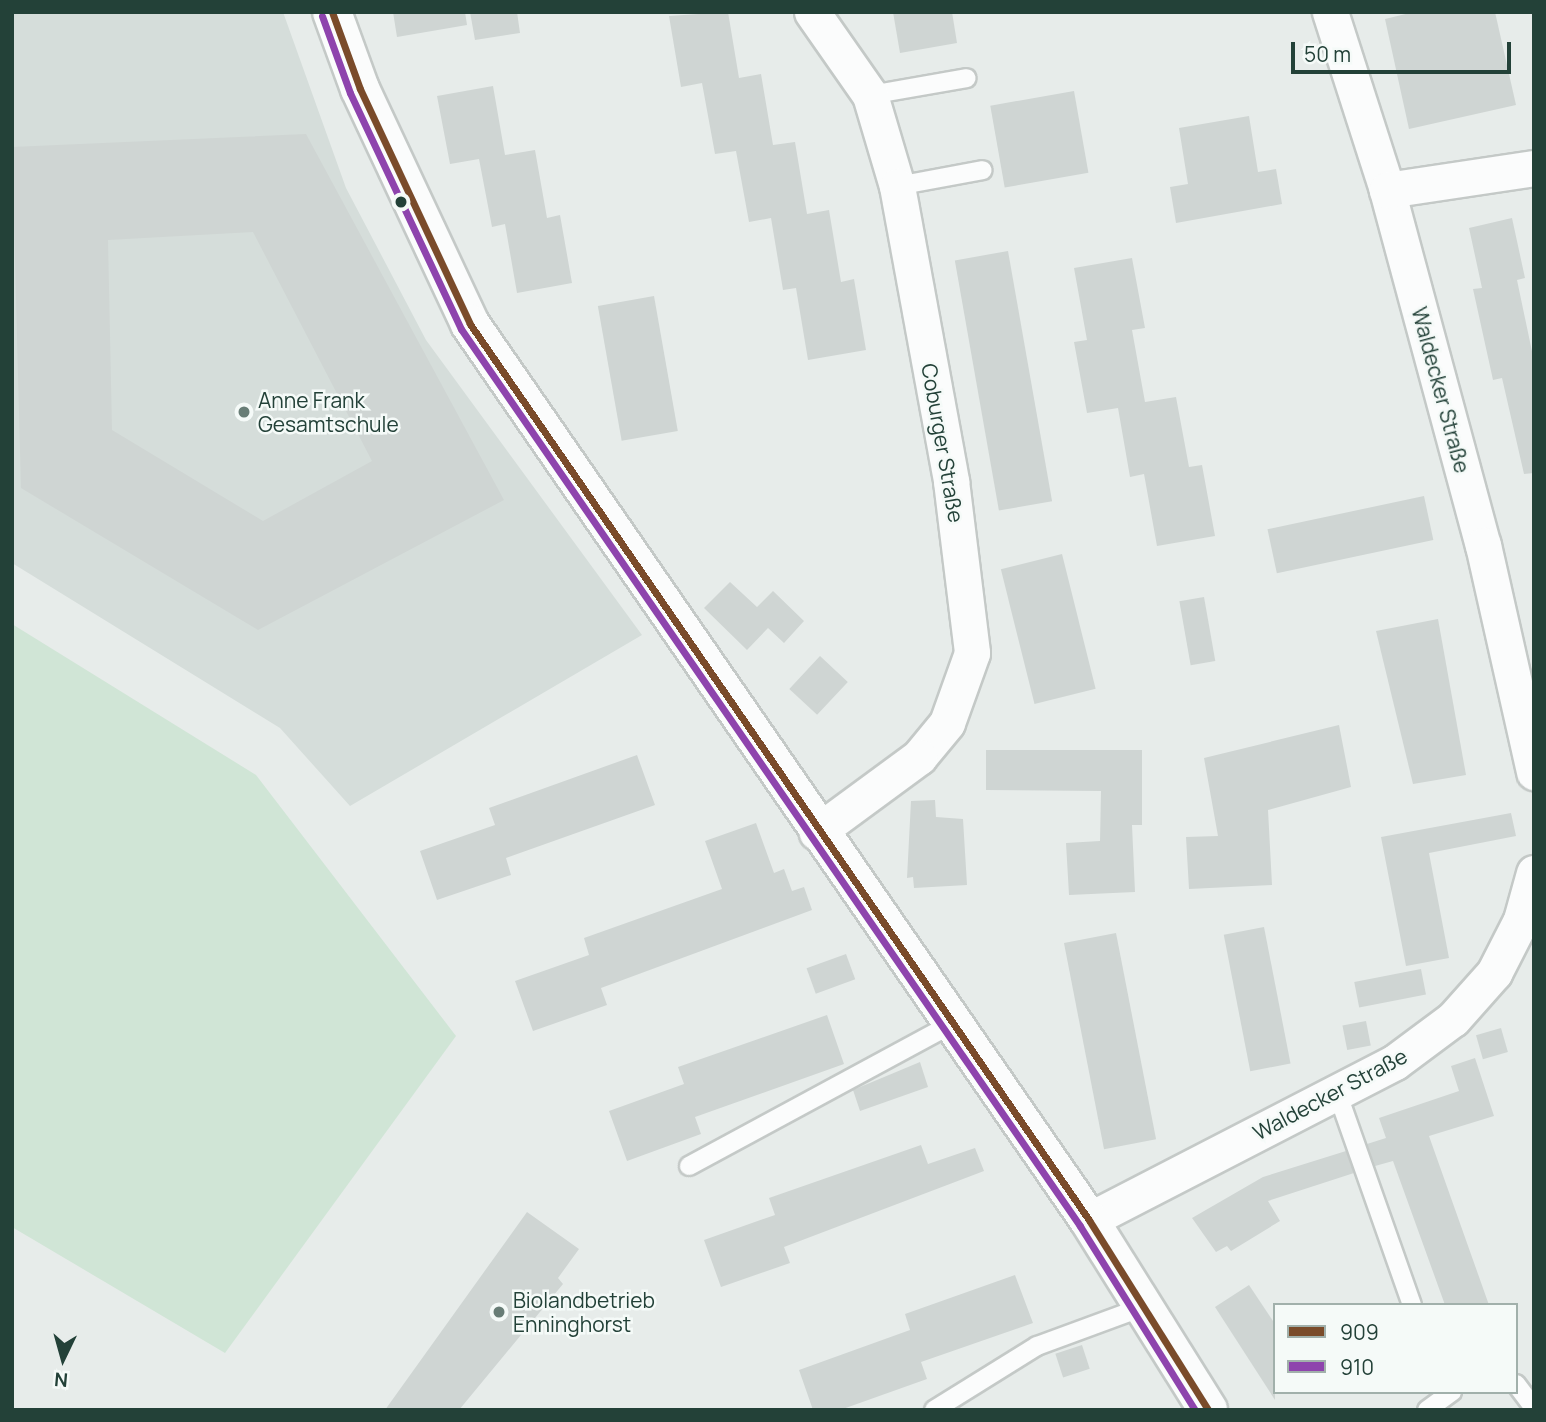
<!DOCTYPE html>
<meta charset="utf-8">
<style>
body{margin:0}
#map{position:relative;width:1546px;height:1422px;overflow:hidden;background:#e7ecea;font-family:Manrope,sans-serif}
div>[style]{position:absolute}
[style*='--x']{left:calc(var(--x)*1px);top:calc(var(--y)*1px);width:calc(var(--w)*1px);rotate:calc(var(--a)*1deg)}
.built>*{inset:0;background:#d5ddda}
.green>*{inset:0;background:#d0e5d6}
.building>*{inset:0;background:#cfd5d3;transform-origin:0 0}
.roads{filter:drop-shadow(2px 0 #c4c9c7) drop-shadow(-2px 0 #c4c9c7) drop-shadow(0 2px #c4c9c7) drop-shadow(0 -2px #c4c9c7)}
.lane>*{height:18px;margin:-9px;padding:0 9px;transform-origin:9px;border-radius:9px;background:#fbfcfc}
.street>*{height:35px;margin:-17.5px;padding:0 17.5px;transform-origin:17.5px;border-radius:17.5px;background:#fbfcfc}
.secondary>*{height:38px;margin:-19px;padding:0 19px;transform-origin:19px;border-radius:19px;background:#fbfcfc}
.bus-1>*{height:7px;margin:-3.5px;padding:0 3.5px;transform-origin:3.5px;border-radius:3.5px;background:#7a4b2a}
.bus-2>*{height:7px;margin:-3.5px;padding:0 3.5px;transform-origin:3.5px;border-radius:3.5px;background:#8e44ad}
.dots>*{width:19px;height:19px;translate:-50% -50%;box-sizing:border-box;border:4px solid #f5faf8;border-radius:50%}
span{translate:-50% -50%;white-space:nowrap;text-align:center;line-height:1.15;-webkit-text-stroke:5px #f5faf8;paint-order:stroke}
.street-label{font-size:21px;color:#234138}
.poi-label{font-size:21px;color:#234138}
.left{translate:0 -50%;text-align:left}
.frame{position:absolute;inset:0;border:14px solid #234138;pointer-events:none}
.legend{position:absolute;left:1273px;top:1303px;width:245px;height:91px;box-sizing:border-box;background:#f5faf8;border:2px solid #a1b0ab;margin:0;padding:9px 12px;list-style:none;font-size:21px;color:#234138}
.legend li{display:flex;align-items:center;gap:14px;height:35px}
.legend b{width:35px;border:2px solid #a1b0ab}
.north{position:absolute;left:28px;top:1324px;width:70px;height:70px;-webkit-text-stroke:5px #f5faf8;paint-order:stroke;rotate:185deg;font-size:19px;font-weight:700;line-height:28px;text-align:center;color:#234138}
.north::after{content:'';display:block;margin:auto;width:24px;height:32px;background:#234138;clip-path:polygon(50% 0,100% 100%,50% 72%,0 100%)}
.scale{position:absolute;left:1291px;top:42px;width:220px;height:32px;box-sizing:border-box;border:4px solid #234138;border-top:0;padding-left:9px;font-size:21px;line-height:24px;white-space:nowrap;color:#234138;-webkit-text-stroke:5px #f5faf8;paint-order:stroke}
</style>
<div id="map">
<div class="built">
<i style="clip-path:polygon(12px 12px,283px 12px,346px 188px,426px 340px,642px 635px,350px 806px,280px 728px,12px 563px)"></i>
</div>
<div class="green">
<i style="clip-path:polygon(12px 624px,256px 775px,456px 1036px,225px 1353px,12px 1227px)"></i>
</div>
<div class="building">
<i style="clip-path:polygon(393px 12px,465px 12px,467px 25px,397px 37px)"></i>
<i style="clip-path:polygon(470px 12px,517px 12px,520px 33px,475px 40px)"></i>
<i style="clip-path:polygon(728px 12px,739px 78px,761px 74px,773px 145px,795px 142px,807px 214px,829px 210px,841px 282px,854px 279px,866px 350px,808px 360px,796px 288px,783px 290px,771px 218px,749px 222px,736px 151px,715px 154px,702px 83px,681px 87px,669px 16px)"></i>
<i style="clip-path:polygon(893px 12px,952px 12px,957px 43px,900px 53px)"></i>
<i style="clip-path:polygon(1414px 12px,1495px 12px,1516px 105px,1409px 129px,1385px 19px)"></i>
<i style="clip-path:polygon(493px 86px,505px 155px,535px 150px,547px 218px,560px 215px,572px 283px,517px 293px,505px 224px,492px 227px,479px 159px,450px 164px,437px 96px)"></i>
<i style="left:1074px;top:91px;width:83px;height:85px;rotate:80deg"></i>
<i style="clip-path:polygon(1249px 116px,1258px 172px,1276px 169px,1282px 204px,1176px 223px,1170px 187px,1188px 184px,1179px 128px)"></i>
<i style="clip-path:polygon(evenodd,306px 134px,504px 500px,258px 630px,21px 488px,12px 147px,306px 134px,253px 232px,372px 461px,263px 521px,112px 430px,108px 240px,253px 232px)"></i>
<i style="clip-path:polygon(1512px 218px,1525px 278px,1517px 280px,1534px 361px,1534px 473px,1524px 474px,1502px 378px,1493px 380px,1473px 289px,1482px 288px,1469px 228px)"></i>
<i style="left:1008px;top:251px;width:254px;height:54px;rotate:80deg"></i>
<i style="clip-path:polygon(1132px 258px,1145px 328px,1132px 330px,1145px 402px,1176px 397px,1189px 467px,1202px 465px,1215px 536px,1157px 546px,1144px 474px,1130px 477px,1118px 408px,1087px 413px,1074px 342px,1087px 340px,1074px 268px)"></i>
<i style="left:654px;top:296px;width:137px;height:57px;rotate:80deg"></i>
<i style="left:1424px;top:496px;width:45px;height:160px;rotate:78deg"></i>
<i style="left:1062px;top:554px;width:139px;height:63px;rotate:76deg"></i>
<i style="clip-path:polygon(730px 582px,757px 607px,773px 591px,804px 621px,784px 643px,768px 628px,747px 650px,704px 608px)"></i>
<i style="left:1204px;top:597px;width:65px;height:25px;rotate:80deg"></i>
<i style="clip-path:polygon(1438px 619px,1466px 775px,1413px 784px,1376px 631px)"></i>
<i style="left:820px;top:656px;width:38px;height:45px;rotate:43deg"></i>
<i style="clip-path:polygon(1339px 725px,1351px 787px,1268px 810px,1272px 885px,1189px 889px,1186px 837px,1218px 836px,1204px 758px)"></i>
<i style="clip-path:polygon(986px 750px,1142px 750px,1142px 825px,1132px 825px,1135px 892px,1069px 895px,1066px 843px,1100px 841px,1101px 791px,986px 790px)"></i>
<i style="clip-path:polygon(637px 755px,655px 805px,506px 858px,511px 875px,437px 900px,420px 851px,495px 825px,489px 808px)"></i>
<i style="clip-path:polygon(935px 800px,936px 817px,963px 819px,967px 885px,914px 888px,913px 877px,907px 878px,911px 801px)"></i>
<i style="clip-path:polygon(1511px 813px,1516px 836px,1429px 853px,1449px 958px,1406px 966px,1381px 837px)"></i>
<i style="clip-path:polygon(756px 823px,774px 873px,784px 869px,792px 891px,804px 887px,812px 910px,601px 988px,607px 1005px,533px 1031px,515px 981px,589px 955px,584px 938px,722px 889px,705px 841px)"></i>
<i style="left:1264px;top:927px;width:139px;height:41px;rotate:79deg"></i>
<i style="left:1116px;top:933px;width:210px;height:53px;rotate:79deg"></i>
<i style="left:846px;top:954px;width:27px;height:42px;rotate:70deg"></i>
<i style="left:1421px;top:969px;width:26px;height:68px;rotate:79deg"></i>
<i style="clip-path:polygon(827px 1015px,844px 1064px,695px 1117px,701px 1134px,627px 1161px,609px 1111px,684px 1084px,678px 1067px)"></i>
<i style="left:1366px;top:1021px;width:25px;height:24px;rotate:79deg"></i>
<i style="left:1501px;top:1028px;width:25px;height:26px;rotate:74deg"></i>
<i style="clip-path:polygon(1475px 1058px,1494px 1116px,1429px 1136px,1489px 1305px,1445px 1305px,1393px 1161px,1375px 1166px,1367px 1144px,1386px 1138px,1379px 1118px,1459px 1091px,1451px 1066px)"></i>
<i style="clip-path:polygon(920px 1062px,928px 1087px,860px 1111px,853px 1090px)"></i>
<i style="clip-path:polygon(921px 1145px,928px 1164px,975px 1148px,984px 1171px,784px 1247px,790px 1263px,721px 1287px,704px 1240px,775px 1215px,769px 1198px)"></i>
<i style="clip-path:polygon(1346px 1151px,1354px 1173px,1268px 1201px,1280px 1221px,1231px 1251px,1227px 1246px,1216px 1252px,1192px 1218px,1263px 1177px)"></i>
<i style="clip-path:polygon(527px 1212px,579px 1249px,558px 1278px,563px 1284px,459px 1410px,385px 1410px)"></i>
<i style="clip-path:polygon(1015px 1275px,1033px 1323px,921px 1362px,927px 1379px,840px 1410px,813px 1410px,799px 1370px,910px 1330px,905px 1314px)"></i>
<i style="clip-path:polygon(1249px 1285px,1275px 1324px,1275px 1400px,1215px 1307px)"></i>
<i style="left:1082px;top:1345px;width:25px;height:28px;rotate:72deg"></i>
</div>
<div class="roads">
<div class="lane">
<i style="--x:870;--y:95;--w:98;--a:-9.9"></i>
<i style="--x:897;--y:186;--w:87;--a:-10.5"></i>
<i style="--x:1337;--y:1092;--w:226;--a:70.6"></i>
<i style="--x:689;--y:1166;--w:299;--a:-28.4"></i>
<i style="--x:1516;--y:1384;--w:30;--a:53"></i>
<i style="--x:934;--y:1410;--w:121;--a:-31.9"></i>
<i style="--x:1037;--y:1346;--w:113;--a:-20.2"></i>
<i style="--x:1427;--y:1410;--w:31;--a:-36"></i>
</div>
<div class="street">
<i style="--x:812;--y:12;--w:101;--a:55.1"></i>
<i style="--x:870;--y:95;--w:95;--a:73.5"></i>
<i style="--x:897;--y:186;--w:300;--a:79.6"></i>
<i style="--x:951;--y:481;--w:173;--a:83"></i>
<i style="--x:972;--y:653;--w:74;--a:109.7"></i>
<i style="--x:947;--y:723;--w:44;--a:129.5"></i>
<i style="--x:919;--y:757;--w:127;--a:143.7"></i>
<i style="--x:1330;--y:12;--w:187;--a:72.2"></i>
<i style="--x:1387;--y:190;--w:368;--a:74.9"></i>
<i style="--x:1483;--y:545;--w:233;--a:77.3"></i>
<i style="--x:1387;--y:190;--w:149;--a:-8.5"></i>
<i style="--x:1089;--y:1220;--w:344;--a:-27.3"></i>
<i style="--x:1395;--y:1062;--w:72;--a:-36.6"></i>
<i style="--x:1453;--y:1019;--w:62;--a:-48.3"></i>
<i style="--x:1494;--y:973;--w:59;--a:-63"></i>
<i style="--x:1521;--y:920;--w:49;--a:-74.5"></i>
</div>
<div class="secondary">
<i style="--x:332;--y:12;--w:82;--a:70"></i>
<i style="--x:360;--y:89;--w:259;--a:64.9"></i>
<i style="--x:470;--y:324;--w:1089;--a:55.36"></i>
<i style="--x:1089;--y:1220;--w:224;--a:57.9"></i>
</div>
</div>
<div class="bus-1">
<i style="--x:332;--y:12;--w:82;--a:70"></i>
<i style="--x:360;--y:89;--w:259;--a:64.9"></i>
<i style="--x:470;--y:324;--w:1089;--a:55.36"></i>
<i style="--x:1089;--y:1220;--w:224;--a:57.9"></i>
</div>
<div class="bus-2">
<i style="--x:322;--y:16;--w:82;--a:70"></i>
<i style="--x:350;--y:93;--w:261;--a:64.8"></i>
<i style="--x:461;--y:329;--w:1090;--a:55.39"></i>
<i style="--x:1080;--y:1226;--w:217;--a:58"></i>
</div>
<div class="dots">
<i style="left:401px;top:202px;background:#234138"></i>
<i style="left:244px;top:412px;background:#687d76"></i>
<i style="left:499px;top:1312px;background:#687d76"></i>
</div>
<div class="street-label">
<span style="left:1441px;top:390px;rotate:75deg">Waldecker Straße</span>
<span style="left:943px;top:443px;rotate:80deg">Coburger Straße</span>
<span style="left:1330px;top:1094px;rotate:-28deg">Waldecker Straße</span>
</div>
<div class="poi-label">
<span class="left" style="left:258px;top:412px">Anne Frank<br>Gesamtschule</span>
<span class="left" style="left:513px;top:1312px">Biolandbetrieb<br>Enninghorst</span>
</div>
<div class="frame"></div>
<ul class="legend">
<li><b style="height:9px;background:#7a4b2a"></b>909</li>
<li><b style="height:9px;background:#8e44ad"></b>910</li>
</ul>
<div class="north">N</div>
<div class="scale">50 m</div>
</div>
